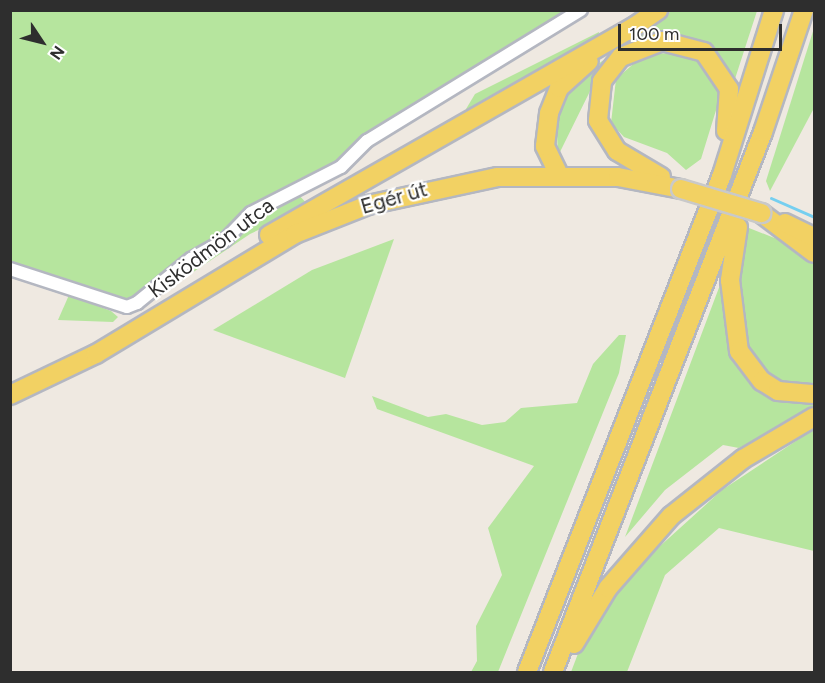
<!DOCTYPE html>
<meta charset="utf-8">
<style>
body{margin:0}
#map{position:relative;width:825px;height:683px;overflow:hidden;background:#efe9e1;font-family:Figtree,sans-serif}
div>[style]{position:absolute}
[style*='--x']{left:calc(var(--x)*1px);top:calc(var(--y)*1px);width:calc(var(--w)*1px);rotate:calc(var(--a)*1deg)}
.green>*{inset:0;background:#b6e59e}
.stream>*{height:3px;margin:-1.5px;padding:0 1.5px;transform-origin:1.5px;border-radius:1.5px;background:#75cff0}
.roads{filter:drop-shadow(2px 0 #b4b7c1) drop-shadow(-2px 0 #b4b7c1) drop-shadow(0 2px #b4b7c1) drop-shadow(0 -2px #b4b7c1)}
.street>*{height:12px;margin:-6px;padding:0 6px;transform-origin:6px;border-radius:6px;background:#fff}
.primary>*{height:18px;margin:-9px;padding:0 9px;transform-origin:9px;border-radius:9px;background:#f2d163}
.bridges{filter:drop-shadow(2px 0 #c9c9c9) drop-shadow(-2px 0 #c9c9c9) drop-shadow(0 2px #c9c9c9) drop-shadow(0 -2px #c9c9c9)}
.primary-bridge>*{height:18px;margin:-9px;padding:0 9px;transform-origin:9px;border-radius:9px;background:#f2d163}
span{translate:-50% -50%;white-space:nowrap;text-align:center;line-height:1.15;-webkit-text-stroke:4.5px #fff;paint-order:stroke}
.street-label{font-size:21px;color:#2e2e2e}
.frame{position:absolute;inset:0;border:12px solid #2e2e2e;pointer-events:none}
.north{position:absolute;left:12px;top:12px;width:60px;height:60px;-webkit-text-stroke:4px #fff;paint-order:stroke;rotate:125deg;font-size:16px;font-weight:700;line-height:24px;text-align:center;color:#2e2e2e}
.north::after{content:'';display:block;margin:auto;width:21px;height:27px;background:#2e2e2e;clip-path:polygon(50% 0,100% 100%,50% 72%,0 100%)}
.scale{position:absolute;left:618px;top:24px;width:164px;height:27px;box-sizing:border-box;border:3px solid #2e2e2e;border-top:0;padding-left:8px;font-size:18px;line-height:21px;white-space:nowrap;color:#2e2e2e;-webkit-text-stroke:4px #fff;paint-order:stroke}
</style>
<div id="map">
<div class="green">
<i style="clip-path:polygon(11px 11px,581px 11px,236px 224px,127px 307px,11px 269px)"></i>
<i style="clip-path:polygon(671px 11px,757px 11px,733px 85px,712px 53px,688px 36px,653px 34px,623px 51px,595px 81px,558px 156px,556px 112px,572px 83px)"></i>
<i style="clip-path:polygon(814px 28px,814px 108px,770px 191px,766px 181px)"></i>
<i style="clip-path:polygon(599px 32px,598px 40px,469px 113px,466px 109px,475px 94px)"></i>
<i style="clip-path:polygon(646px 53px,690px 54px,704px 64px,721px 94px,701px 159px,686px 170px,667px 153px,624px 137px,611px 123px,616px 79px)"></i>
<i style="clip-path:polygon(297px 193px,309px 206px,250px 234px,153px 299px,247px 222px)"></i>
<i style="clip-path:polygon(744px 226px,787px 243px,814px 262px,814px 389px,777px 383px,747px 354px,737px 306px,738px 245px)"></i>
<i style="clip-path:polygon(394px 239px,345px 378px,213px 330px,312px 270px)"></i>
<i style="clip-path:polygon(723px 277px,726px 329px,744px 373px,776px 399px,814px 401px,814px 409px,739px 448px,723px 445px,665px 490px,625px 537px)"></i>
<i style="clip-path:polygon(69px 295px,111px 311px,118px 317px,113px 322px,58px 320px)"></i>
<i style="clip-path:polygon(619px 335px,626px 335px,619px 373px,498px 672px,471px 672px,477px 661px,476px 626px,502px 575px,488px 528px,534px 466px,377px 409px,372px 396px,428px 417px,446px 414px,482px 425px,505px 422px,521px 408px,577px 403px,593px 364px)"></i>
<i style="clip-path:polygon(814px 429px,814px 551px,719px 528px,665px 575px,627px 672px,571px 672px,587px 630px,627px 576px,722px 490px)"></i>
</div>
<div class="stream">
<i style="--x:771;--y:198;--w:47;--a:23.8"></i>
</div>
<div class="roads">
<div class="street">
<i style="--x:10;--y:269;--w:123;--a:18"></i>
<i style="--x:127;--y:307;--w:11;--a:-22"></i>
<i style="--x:137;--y:303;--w:70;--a:-39.2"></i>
<i style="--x:191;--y:259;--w:38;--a:-29"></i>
<i style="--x:224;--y:241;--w:39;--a:-46"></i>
<i style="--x:251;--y:213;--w:101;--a:-27.1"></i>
<i style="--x:341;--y:167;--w:37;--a:-45"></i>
<i style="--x:367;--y:141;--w:251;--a:-31.5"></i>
</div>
<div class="primary">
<i style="--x:628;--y:31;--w:37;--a:-35"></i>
<i style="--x:559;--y:175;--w:32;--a:-116"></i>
<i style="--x:545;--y:146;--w:33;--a:-83"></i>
<i style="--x:549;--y:113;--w:27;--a:-68"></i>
<i style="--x:559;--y:88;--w:40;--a:-42"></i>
<i style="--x:661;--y:177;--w:51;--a:-149.4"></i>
<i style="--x:617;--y:151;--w:36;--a:-122"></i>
<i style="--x:598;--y:120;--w:39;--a:-84"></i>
<i style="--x:602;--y:81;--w:31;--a:-52"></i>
<i style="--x:621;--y:57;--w:44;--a:-21.3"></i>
<i style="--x:662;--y:41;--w:43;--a:14.7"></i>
<i style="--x:704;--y:52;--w:45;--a:56"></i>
<i style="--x:729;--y:89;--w:42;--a:94.1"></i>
<i style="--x:761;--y:213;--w:66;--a:37"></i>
<i style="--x:785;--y:223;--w:32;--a:26"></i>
<i style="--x:738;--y:227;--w:54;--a:98.6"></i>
<i style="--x:730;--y:280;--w:72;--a:82.8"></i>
<i style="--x:739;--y:351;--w:38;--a:53"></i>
<i style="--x:762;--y:381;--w:19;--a:32"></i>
<i style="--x:778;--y:391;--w:36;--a:5"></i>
<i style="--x:269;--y:235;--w:424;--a:-29.7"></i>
<i style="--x:10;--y:395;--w:95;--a:-25.5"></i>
<i style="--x:96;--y:354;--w:232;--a:-31.1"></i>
<i style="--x:295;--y:234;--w:79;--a:-21.7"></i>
<i style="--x:368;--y:205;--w:133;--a:-12.2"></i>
<i style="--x:498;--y:177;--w:120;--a:0"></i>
<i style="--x:618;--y:177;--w:64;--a:10.8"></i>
<i style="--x:574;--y:644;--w:66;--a:-58.7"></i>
<i style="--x:608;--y:588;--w:96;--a:-48.8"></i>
<i style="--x:671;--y:516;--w:92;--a:-38.4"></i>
<i style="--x:743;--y:459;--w:82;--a:-30.6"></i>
<i style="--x:527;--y:672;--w:534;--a:-68.58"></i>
<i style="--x:722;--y:175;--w:173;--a:-72.5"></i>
<i style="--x:553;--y:672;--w:579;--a:-68.75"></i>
<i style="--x:763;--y:132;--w:129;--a:-71.4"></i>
</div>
</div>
<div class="bridges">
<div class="primary-bridge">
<i style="--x:681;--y:189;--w:84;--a:16.7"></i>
</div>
</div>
<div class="street-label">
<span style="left:394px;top:198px;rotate:-16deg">Egér út</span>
<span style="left:211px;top:248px;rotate:-37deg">Kisködmön utca</span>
</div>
<div class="frame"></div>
<div class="north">N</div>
<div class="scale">100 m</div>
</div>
